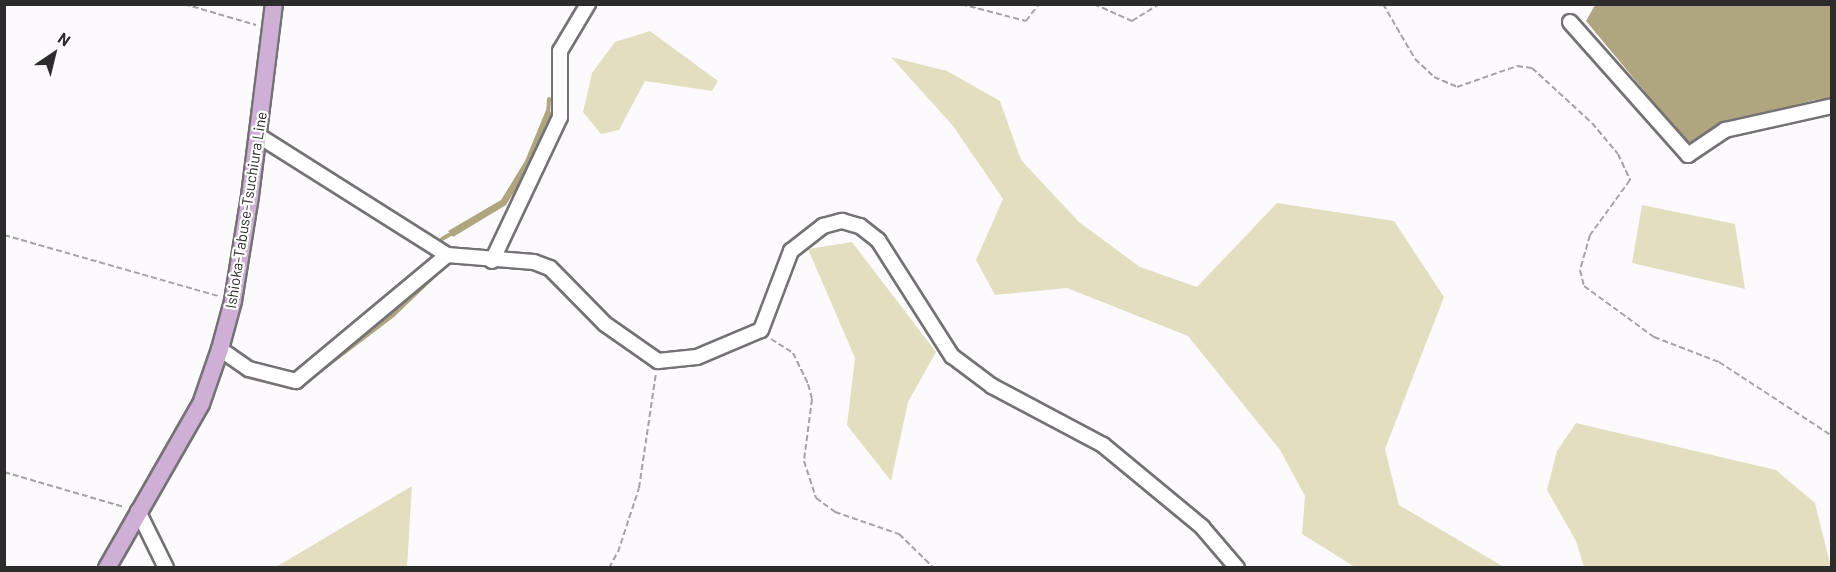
<!DOCTYPE html>
<style>
body{margin:0}
#map{position:relative;width:1836px;height:572px;overflow:hidden;background:#fdfafe;font-family:Barlow,sans-serif}
div>[style]{position:absolute}
[style*='--x']{left:calc(var(--x)*1px);top:calc(var(--y)*1px);width:calc(var(--w)*1px);rotate:calc(var(--a)*1deg)}
.green>*{inset:0;background:#e4dec1}
.water>*{inset:0;background:#afa680}
.stream>*{height:4px;margin:-2px;padding:0 2px;transform-origin:2px;border-radius:2px;background:#afa680}
.path>*{height:2px;margin-top:-1px;transform-origin:0;background:repeating-linear-gradient(90deg,#a4a2a5 0 6px,transparent 0 9px)}
.roads{filter:drop-shadow(2px 0 #747275) drop-shadow(-2px 0 #747275) drop-shadow(0 2px #747275) drop-shadow(0 -2px #747275)}
.minor>*{height:14px;margin:-7px;padding:0 7px;transform-origin:7px;border-radius:7px;background:#fff}
.major>*{height:16px;margin:-8px;padding:0 8px;transform-origin:8px;border-radius:8px;background:#ceafd6}
span{translate:-50% -50%;white-space:nowrap;text-align:center;line-height:1.15;-webkit-text-stroke:4.5px #fff;paint-order:stroke}
.street-label{font-size:15px;color:#2d2c2d}
.frame{position:absolute;inset:0;border:6px solid #2d2c2d;pointer-events:none}
.north{position:absolute;left:24px;top:24px;width:60px;height:60px;-webkit-text-stroke:4px #fff;paint-order:stroke;rotate:35deg;font-size:16px;font-weight:700;line-height:24px;text-align:center;color:#2d2c2d}
.north::after{content:'';display:block;margin:auto;width:21px;height:27px;background:#2d2c2d;clip-path:polygon(50% 0,100% 100%,50% 72%,0 100%)}
</style>
<div id="map">
<div class="green">
<i style="clip-path:polygon(650px 31px,718px 81px,712px 91px,645px 81px,619px 130px,601px 134px,583px 112px,592px 73px,615px 42px)"></i>
<i style="clip-path:polygon(891px 57px,947px 71px,1000px 101px,1021px 160px,1079px 222px,1140px 267px,1197px 287px,1277px 203px,1394px 221px,1444px 297px,1385px 449px,1399px 505px,1504px 567px,1355px 567px,1302px 534px,1305px 496px,1280px 450px,1188px 336px,1067px 288px,995px 295px,976px 260px,1003px 199px,953px 126px)"></i>
<i style="clip-path:polygon(1642px 205px,1735px 224px,1745px 289px,1632px 263px)"></i>
<i style="clip-path:polygon(852px 242px,936px 352px,908px 402px,891px 481px,847px 425px,855px 358px,808px 249px)"></i>
<i style="clip-path:polygon(1576px 423px,1776px 470px,1815px 503px,1831px 567px,1584px 567px,1576px 541px,1547px 490px,1557px 451px)"></i>
<i style="clip-path:polygon(412px 486px,407px 567px,276px 567px)"></i>
</div>
<div class="water">
<i style="clip-path:polygon(1595px 5px,1831px 5px,1831px 99px,1815px 100px,1715px 126px,1690px 146px,1586px 21px)"></i>
<i style="clip-path:polygon(546px 110px,552px 112px,531px 165px,506px 205px,453px 237px,448px 231px,501px 200px,525px 161px)"></i>
<i style="clip-path:polygon(432px 271px,437px 276px,394px 317px,297px 391px,244px 378px,234px 369px,238px 364px,296px 384px)"></i>
</div>
<div class="stream">
<i style="--x:548;--y:114;--w:15;--a:-86"></i>
<i style="--x:442;--y:239;--w:14;--a:-30"></i>
</div>
<div class="path">
<i style="--x:184;--y:4;--w:75;--a:16.3"></i>
<i style="--x:961;--y:4;--w:67;--a:14.7"></i>
<i style="--x:1026;--y:21;--w:21;--a:-53"></i>
<i style="--x:1094;--y:4;--w:42;--a:24.1"></i>
<i style="--x:1132;--y:21;--w:32;--a:-32"></i>
<i style="--x:1383;--y:4;--w:64;--a:59.8"></i>
<i style="--x:1415;--y:59;--w:26;--a:43"></i>
<i style="--x:1434;--y:77;--w:25;--a:23"></i>
<i style="--x:1457;--y:87;--w:64;--a:-19.3"></i>
<i style="--x:1517;--y:66;--w:15;--a:8"></i>
<i style="--x:1532;--y:68;--w:81;--a:42.5"></i>
<i style="--x:1592;--y:123;--w:40;--a:50"></i>
<i style="--x:1618;--y:154;--w:29;--a:65"></i>
<i style="--x:1630;--y:180;--w:68;--a:126"></i>
<i style="--x:1590;--y:235;--w:36;--a:106"></i>
<i style="--x:1580;--y:270;--w:16;--a:76"></i>
<i style="--x:1584;--y:286;--w:87;--a:36.1"></i>
<i style="--x:1654;--y:337;--w:70;--a:21"></i>
<i style="--x:1719;--y:362;--w:135;--a:33.2"></i>
<i style="--x:4;--y:235;--w:223;--a:15.9"></i>
<i style="--x:771;--y:339;--w:26;--a:32"></i>
<i style="--x:793;--y:353;--w:34;--a:64"></i>
<i style="--x:808;--y:384;--w:16;--a:75"></i>
<i style="--x:812;--y:399;--w:63;--a:97.4"></i>
<i style="--x:804;--y:461;--w:39;--a:72"></i>
<i style="--x:816;--y:498;--w:24;--a:36"></i>
<i style="--x:835;--y:512;--w:68;--a:19"></i>
<i style="--x:899;--y:534;--w:49;--a:44.2"></i>
<i style="--x:4;--y:472;--w:125;--a:16.3"></i>
<i style="--x:609;--y:568;--w:18;--a:-61"></i>
<i style="--x:618;--y:552;--w:67;--a:-71.8"></i>
<i style="--x:639;--y:488;--w:116;--a:-81.6"></i>
</div>
<div class="roads">
<div class="minor">
<i style="--x:1570;--y:22;--w:178;--a:48.4"></i>
<i style="--x:1688;--y:155;--w:45;--a:-34"></i>
<i style="--x:1725;--y:130;--w:110;--a:-12.6"></i>
<i style="--x:259;--y:136;--w:222;--a:32.3"></i>
<i style="--x:447;--y:255;--w:87;--a:4.6"></i>
<i style="--x:534;--y:262;--w:17;--a:21"></i>
<i style="--x:550;--y:268;--w:78;--a:45.5"></i>
<i style="--x:605;--y:324;--w:65;--a:34.9"></i>
<i style="--x:658;--y:361;--w:39;--a:-6"></i>
<i style="--x:697;--y:357;--w:69;--a:-22.9"></i>
<i style="--x:761;--y:330;--w:85;--a:-69.2"></i>
<i style="--x:791;--y:251;--w:41;--a:-38"></i>
<i style="--x:823;--y:226;--w:20;--a:-15"></i>
<i style="--x:842;--y:221;--w:19;--a:16"></i>
<i style="--x:860;--y:226;--w:23;--a:38"></i>
<i style="--x:878;--y:240;--w:138;--a:57.5"></i>
<i style="--x:952;--y:356;--w:50;--a:36.9"></i>
<i style="--x:992;--y:386;--w:126;--a:28"></i>
<i style="--x:1103;--y:445;--w:129;--a:39.6"></i>
<i style="--x:1202;--y:527;--w:54;--a:49.5"></i>
<i style="--x:492;--y:261;--w:159;--a:-64.7"></i>
<i style="--x:560;--y:117;--w:66;--a:-90"></i>
<i style="--x:560;--y:51;--w:55;--a:-59.2"></i>
<i style="--x:220;--y:349;--w:35;--a:35"></i>
<i style="--x:249;--y:369;--w:49;--a:14.3"></i>
<i style="--x:296;--y:381;--w:197;--a:-39.8"></i>
<i style="--x:138;--y:511;--w:64;--a:63.8"></i>
</div>
<div class="major">
<i style="--x:107;--y:568;--w:189;--a:-60.2"></i>
<i style="--x:201;--y:404;--w:58;--a:-70.9"></i>
<i style="--x:220;--y:349;--w:50;--a:-74.8"></i>
<i style="--x:233;--y:301;--w:106;--a:-80.8"></i>
<i style="--x:250;--y:196;--w:193;--a:-82.9"></i>
</div>
</div>
<div class="street-label">
<span style="left:246px;top:210px;rotate:-81deg">Ishioka-Tabuse-Tsuchiura Line</span>
</div>
<div class="frame"></div>
<div class="north">N</div>
</div>
